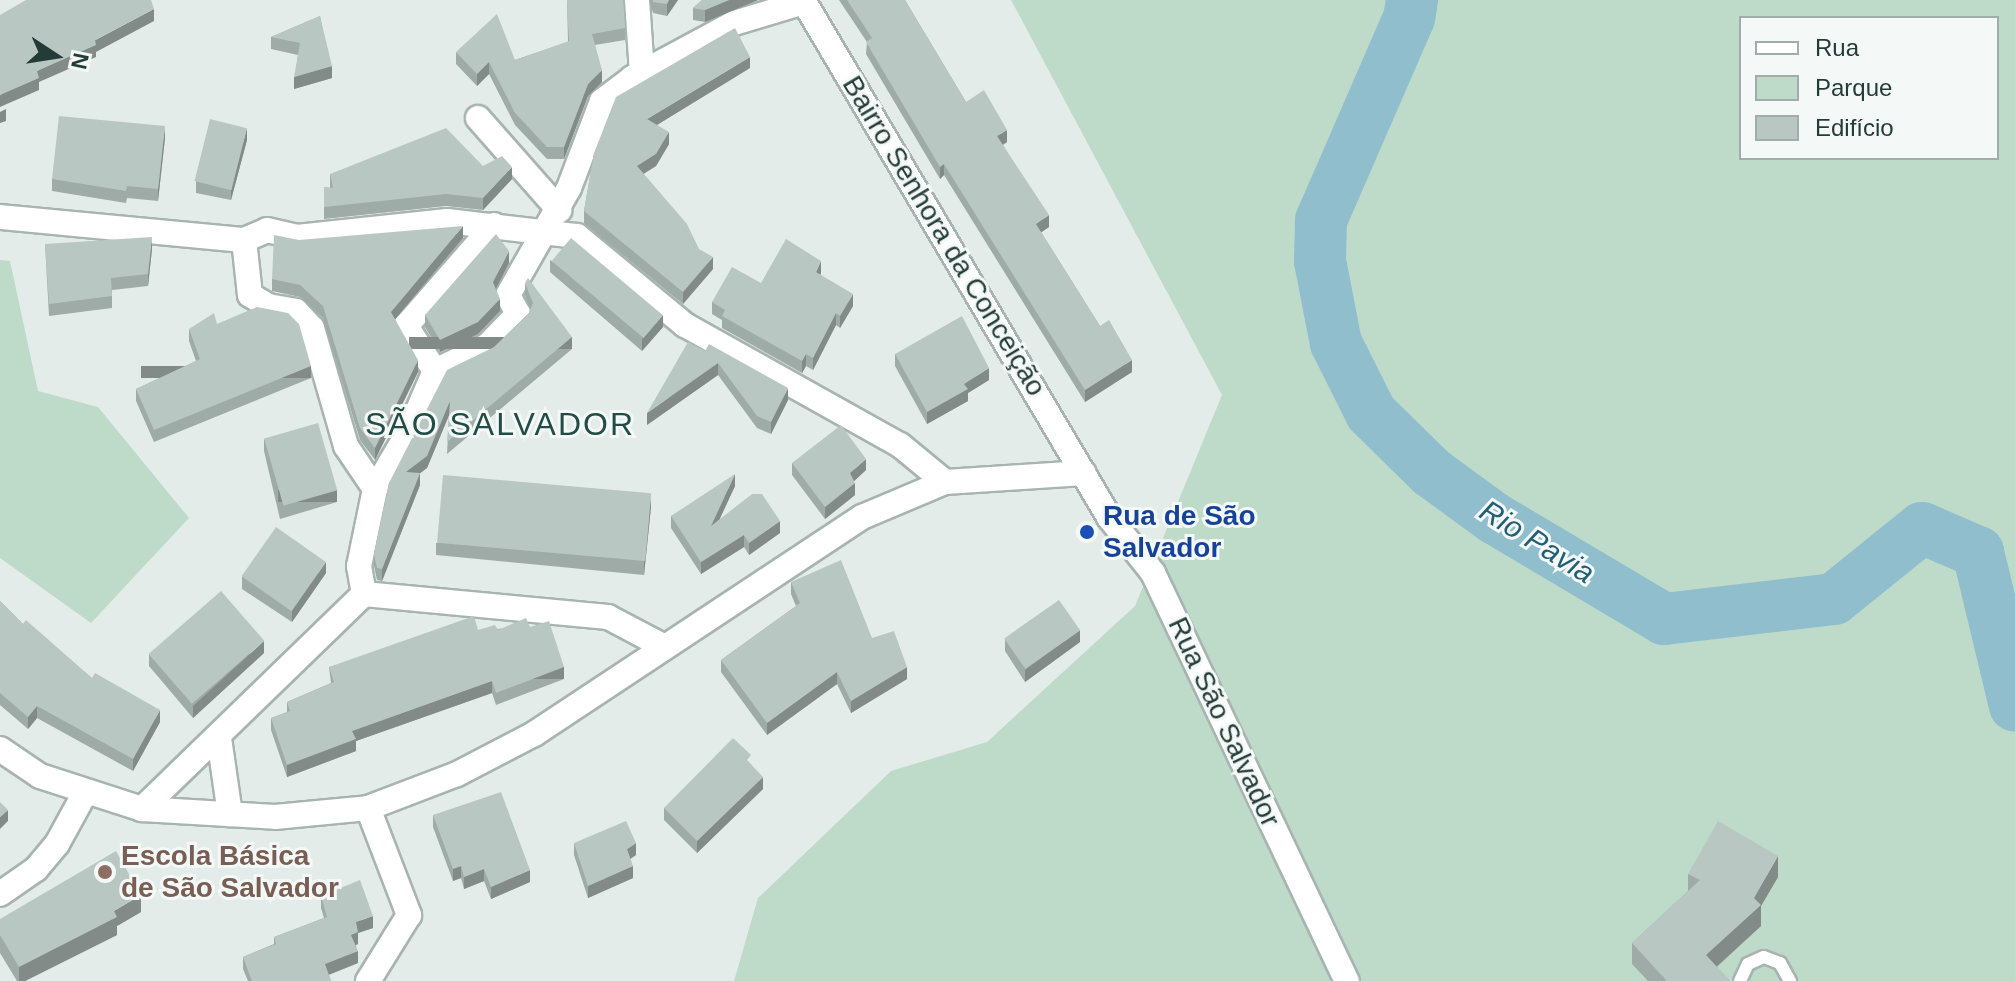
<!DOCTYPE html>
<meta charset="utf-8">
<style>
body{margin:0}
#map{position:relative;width:2015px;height:981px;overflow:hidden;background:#e4ece9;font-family:Helvetica,sans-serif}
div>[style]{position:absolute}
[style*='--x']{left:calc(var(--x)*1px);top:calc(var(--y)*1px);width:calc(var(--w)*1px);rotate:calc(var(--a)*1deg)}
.green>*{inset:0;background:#bedbc9}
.river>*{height:52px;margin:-26px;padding:0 26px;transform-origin:26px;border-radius:26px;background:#90becd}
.roads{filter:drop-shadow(2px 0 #a7b4b0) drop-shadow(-2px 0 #a7b4b0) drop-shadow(0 2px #a7b4b0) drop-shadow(0 -2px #a7b4b0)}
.lane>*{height:12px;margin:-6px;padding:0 6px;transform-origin:6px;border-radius:6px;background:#fff}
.street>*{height:24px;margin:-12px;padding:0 12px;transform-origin:12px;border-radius:12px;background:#fff}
.secondary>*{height:24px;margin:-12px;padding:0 12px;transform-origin:12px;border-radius:12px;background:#fff}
.wall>*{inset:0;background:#9faba7}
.shaded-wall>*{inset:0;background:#828b88;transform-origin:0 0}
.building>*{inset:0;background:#b9c7c2;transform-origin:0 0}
.dots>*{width:22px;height:22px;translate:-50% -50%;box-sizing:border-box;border:4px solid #f4f9f7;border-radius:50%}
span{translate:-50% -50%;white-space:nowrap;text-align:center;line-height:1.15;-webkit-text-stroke:6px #f4f9f7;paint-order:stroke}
.street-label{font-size:28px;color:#243c38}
.transit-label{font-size:28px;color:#164399;font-weight:700}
.left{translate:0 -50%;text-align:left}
.education-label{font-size:28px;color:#785e54;font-weight:700}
.water-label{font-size:30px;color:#235f74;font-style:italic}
.quarter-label{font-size:32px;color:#224d46;letter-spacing:2px}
.legend{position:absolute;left:1739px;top:16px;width:260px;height:144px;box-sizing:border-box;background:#f4f9f7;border:2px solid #a1adab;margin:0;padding:10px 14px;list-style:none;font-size:24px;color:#243c38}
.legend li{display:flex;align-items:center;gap:16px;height:40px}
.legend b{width:40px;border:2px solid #a1adab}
.north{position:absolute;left:16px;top:16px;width:80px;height:80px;-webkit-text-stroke:6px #f4f9f7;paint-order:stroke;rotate:102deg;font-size:22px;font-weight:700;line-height:32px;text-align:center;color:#243c38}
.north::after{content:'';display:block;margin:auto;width:28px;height:36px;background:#243c38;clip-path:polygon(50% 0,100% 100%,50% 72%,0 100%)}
</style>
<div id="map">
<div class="green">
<i style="clip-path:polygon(evenodd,1011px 0,2015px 0,2015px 981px,734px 981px,758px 898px,891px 771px,987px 742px,1135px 606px,1222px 395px,1011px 0,1741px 18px,1997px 18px,1997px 158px,1741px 158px,1741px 18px)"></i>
<i style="clip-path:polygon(0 260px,10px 261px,38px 391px,98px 407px,189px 518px,91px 623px,0 558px)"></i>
</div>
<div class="river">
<i style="--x:1412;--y:0;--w:18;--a:99"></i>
<i style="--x:1409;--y:18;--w:220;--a:113.5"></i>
<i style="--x:1321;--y:220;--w:41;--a:91.4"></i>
<i style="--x:1320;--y:261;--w:84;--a:79"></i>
<i style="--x:1336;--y:343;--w:78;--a:63.4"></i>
<i style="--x:1371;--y:413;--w:84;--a:44.5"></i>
<i style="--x:1431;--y:472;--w:78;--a:36.1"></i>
<i style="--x:1494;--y:518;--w:198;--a:30.7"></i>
<i style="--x:1664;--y:619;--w:171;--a:-6.7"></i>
<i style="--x:1834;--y:599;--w:113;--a:-38.9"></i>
<i style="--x:1922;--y:528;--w:61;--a:23.2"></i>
<i style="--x:1978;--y:552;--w:158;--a:76.5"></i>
</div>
<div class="roads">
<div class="lane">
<i style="--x:1740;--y:981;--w:19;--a:-65"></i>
<i style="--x:1748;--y:964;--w:17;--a:-24"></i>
<i style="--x:1764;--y:957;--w:17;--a:21"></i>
<i style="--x:1780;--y:963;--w:21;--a:61"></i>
</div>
<div class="street">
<i style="--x:637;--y:0;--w:73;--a:86.1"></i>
<i style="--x:478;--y:118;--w:123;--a:48.6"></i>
<i style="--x:0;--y:217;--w:245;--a:5.4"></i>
<i style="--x:244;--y:240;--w:55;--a:83.8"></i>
<i style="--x:250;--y:295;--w:21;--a:31"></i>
<i style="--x:268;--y:306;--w:28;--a:10"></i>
<i style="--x:296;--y:311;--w:23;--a:47"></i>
<i style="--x:312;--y:328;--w:123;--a:73.9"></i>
<i style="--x:346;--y:446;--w:52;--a:56"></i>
<i style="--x:375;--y:489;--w:79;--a:101.7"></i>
<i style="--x:359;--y:566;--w:28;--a:80"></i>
<i style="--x:244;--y:240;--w:25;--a:-23"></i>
<i style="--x:267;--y:230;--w:31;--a:13"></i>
<i style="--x:297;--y:237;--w:151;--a:-6.1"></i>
<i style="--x:447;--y:221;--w:131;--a:6.6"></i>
<i style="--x:577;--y:236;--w:140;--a:39.5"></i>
<i style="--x:685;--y:325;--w:246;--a:29.2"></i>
<i style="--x:900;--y:445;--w:58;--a:39.4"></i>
<i style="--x:435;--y:371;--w:54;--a:-122.8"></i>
<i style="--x:406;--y:326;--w:134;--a:-48.9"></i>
<i style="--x:375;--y:489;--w:67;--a:-59.6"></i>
<i style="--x:409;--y:431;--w:65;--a:-66.6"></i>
<i style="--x:435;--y:371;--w:58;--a:-25.7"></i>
<i style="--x:487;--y:346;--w:45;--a:-45.9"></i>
<i style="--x:518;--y:314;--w:21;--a:-118"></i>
<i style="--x:508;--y:295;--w:123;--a:-60.3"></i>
<i style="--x:569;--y:188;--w:93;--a:-69.2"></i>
<i style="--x:602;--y:101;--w:38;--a:-37"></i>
<i style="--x:632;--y:78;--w:116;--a:-28.3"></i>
<i style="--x:734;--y:23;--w:73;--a:-16.7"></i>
<i style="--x:219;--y:738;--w:77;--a:81.8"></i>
<i style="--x:368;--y:808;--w:115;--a:69"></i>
<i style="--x:409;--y:915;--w:78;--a:121.8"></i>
<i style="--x:142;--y:809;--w:309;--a:-44.1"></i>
<i style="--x:364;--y:594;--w:245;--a:5.4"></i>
<i style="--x:608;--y:617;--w:64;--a:27.8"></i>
<i style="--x:0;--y:894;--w:44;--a:-34.8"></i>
<i style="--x:36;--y:869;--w:33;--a:-50"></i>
<i style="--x:57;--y:844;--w:60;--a:-61.3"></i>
</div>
<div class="secondary">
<i style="--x:803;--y:0;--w:601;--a:59.38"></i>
<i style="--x:1109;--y:517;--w:71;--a:51.8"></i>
<i style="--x:1153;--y:573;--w:452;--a:64.6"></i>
<i style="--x:0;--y:749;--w:48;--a:34"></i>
<i style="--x:40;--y:776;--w:107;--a:17.9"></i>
<i style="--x:142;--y:809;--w:133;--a:3.4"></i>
<i style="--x:275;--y:817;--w:93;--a:-5.5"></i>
<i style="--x:368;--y:808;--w:95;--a:-20.9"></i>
<i style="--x:457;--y:774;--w:87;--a:-27.5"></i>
<i style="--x:534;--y:734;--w:393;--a:-33.5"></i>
<i style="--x:862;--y:517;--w:90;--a:-22.9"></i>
<i style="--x:945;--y:482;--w:139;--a:-3.7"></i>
</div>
</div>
<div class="wall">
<i style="clip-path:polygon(567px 0,625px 28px,625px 40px,595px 45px,602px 82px,588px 96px,564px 159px,547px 159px,515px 125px,489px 74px,477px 86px,456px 64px,456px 52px,515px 60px,568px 42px)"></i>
<i style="clip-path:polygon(649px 0,678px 0,667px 16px,653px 13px)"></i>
<i style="clip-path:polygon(702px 0,758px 0,705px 22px,693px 20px,693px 8px)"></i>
<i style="clip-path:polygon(839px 0,905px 0,966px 102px,1007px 142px,1003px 145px,1049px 227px,1041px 232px,1100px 326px,1132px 372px,1085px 402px,944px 175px,940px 179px,866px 54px,867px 42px)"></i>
<i style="clip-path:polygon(320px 16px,332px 78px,294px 89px,298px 55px,271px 49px,271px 37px)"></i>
<i style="clip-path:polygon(750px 68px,657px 125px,669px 144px,656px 166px,643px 174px,713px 269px,683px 304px,584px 223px,584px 211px,594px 153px)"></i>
<i style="clip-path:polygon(165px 138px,158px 201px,127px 198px,126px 203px,52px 191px,52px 179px)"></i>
<i style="clip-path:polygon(247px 140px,231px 200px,196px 193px,196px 181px)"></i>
<i style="clip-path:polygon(483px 166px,512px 179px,483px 210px,446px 206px,324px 219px,324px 187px,330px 188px,330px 174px)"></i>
<i style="clip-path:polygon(463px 238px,395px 319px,418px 372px,375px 460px,360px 440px,323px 318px,300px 297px,272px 291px,272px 279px,299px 240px)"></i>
<i style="clip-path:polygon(45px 244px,152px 249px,148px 286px,112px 290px,112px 308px,49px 316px)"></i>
<i style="clip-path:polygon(550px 260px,663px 327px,642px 351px,550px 272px)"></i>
<i style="clip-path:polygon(509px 263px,496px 289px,500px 311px,478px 334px,440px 352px,425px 327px,425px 315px)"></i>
<i style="clip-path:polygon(821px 273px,820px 275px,853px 306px,840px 328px,836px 325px,813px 370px,806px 366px,802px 373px,722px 328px,722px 320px,712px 314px,712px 302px)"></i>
<i style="clip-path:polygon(525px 283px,572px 349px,447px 454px,449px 415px,427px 468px,420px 473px,420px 485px,382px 581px,377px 580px,374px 566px,374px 554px,389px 483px,494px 347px,529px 313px,530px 309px,525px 295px)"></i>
<i style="clip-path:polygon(217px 324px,311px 378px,154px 442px,136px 401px,136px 389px,196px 361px,189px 341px,189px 329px)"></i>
<i style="clip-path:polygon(705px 351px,788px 400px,771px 434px,757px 428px,718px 375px,647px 425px)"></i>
<i style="clip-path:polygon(895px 354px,989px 380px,968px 393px,968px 401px,927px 424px,895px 366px)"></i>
<i style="clip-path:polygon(264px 439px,337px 502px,280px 519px,264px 451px)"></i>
<i style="clip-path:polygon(792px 463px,866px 470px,854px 481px,855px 495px,825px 519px,792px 475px)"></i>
<i style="clip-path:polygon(735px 486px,719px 519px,780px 533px,749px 555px,744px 547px,701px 574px,671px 528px,671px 516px)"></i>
<i style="clip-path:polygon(651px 507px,644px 575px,436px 555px,436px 543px)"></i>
<i style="clip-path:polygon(326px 573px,292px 622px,242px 589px,242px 577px)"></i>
<i style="clip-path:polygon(791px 582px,872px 638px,907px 679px,851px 713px,837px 684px,767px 735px,721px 672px,721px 660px,796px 606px,791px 594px)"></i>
<i style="clip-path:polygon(0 601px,23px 624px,92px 678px,160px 722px,133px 771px,37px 718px,28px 729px,0 705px)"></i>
<i style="clip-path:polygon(530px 627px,564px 679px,496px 705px,492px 693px,356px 741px,356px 751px,287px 777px,271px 730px,271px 718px,287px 712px,287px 702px,331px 683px,329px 667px,478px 630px)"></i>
<i style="clip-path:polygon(1005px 639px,1080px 642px,1025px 682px,1005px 651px)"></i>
<i style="clip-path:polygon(264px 653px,193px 718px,149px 666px,149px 655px)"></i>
<i style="clip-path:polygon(751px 764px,763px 789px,697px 853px,664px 820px,664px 808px)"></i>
<i style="clip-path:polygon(433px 815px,530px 882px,491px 899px,484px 881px,464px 889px,461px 878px,453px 881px,433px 827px)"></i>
<i style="clip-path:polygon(574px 843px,636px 855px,630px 859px,633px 878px,588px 898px,574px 855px)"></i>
<i style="clip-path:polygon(1688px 874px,1778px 877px,1761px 906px,1761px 926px,1717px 967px,1730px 981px,1648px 981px,1632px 964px,1632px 943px,1688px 891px)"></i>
<i style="clip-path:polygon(321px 896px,373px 928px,358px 933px,358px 944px,356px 945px,358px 963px,329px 975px,331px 981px,248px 981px,243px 969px,243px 957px,274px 944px,274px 937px,324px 918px,321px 908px)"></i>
<i style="clip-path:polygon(141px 912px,117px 926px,117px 935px,25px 981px,17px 981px,0 953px,0 919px)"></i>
</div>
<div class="shaded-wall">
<i style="clip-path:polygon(669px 0,678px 0,667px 16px,667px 4px)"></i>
<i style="clip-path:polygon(729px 0,758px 0,705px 22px,705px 10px)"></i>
<i style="clip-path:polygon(154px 9px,154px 21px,96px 52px,96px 57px,39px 82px,39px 90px,0 107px,0 95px,37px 71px)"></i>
<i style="clip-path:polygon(750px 57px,750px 68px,647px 131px,647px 119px)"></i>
<i style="clip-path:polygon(489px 62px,489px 74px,477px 86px,477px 74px)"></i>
<i style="clip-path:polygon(332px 66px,332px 78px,294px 89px,294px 77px)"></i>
<i style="clip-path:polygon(602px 70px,602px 82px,588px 96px,564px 159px,564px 147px,588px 84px)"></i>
<i style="clip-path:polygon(6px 109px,6px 121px,0 123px,0 112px)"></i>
<i style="clip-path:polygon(165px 126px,165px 138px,158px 201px,158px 189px)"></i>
<i style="clip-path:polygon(247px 128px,247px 140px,231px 200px,231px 188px)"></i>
<i style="clip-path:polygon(1007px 130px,1007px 142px,997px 148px,997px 136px)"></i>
<i style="clip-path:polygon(669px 132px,669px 144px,656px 166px,637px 178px,637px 166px)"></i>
<i style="clip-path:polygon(944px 164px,944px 175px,940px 179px,940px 167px)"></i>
<i style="clip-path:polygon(512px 167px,512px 179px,483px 210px,483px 198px)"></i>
<i style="clip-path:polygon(1049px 215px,1049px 227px,1036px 236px,1036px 224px)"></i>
<i style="clip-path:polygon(463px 226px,463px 238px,391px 324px,391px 312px)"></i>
<i style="clip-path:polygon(152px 237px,152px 249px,148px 286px,148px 274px)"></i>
<i style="clip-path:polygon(509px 251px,509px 263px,493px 294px,493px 282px)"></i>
<i style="clip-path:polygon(713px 257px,713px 269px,683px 304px,683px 292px)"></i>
<i style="clip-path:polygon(821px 261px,821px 273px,816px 284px,816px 272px)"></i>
<i style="clip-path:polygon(853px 294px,853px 306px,840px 328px,840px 316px)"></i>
<i style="clip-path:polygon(500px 299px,500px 311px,478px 334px,440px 352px,440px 340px)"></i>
<i style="clip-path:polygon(836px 313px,836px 325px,813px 370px,813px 358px)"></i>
<i style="clip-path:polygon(663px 315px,663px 327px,642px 351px,642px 339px)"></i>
<i style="left:572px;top:337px;width:12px;height:163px;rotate:90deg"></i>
<i style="clip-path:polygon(806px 354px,806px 366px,802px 373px,802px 361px)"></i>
<i style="clip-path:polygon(418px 360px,418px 372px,375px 460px,375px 448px)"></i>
<i style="clip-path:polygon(1132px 360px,1132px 372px,1085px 402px,1085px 390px)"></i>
<i style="clip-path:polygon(718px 363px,718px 375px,647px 425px,647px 413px)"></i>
<i style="left:311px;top:366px;width:12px;height:170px;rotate:90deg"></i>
<i style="clip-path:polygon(989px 368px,989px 380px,968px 393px,968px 401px,927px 424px,927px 412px,964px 384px)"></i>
<i style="clip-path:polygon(788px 388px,788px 400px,771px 434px,771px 422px)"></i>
<i style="clip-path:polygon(450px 401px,450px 413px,427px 468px,406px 484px,406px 472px)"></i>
<i style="clip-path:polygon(866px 459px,866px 470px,850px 485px,850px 473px)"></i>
<i style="clip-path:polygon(420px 473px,420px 485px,382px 581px,382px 569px)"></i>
<i style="clip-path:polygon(735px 474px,735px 486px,711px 538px,711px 526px)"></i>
<i style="clip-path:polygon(855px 483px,855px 495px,825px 519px,825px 507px)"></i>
<i style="left:337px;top:490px;width:12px;height:59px;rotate:90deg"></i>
<i style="clip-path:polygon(651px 495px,651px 507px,644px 575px,644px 563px)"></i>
<i style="clip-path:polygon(780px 521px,780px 533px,749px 555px,749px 543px)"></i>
<i style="clip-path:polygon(744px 535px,744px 547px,701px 574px,701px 562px)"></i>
<i style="clip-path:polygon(326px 562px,326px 573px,292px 622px,292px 610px)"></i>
<i style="clip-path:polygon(1080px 630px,1080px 642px,1025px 682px,1025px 670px)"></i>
<i style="clip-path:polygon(264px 641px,264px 653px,193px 718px,193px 706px)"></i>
<i style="left:564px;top:667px;width:12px;height:73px;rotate:90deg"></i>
<i style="clip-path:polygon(907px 667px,907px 679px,851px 713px,851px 701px)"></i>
<i style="clip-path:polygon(837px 672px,837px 684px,767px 735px,767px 723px)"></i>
<i style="clip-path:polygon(492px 681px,492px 693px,356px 741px,356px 751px,287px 777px,287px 765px,352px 731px)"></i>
<i style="clip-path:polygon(37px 706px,37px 718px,28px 729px,28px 717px)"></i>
<i style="clip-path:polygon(160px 710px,160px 722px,133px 771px,133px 759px)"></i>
<i style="clip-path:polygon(763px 777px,763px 789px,697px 853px,697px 841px)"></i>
<i style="clip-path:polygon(8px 810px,8px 821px,0 829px,0 817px)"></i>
<i style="clip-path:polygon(636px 843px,636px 855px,627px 861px,627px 849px)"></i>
<i style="clip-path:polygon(1778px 856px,1778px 877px,1761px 906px,1761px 926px,1706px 976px,1706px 955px,1754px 898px)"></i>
<i style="clip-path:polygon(461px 866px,461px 878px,453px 881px,453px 869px)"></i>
<i style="clip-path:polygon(633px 866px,633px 878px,588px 898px,588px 886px)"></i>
<i style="clip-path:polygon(484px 869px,484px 881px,464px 889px,464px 877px)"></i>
<i style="clip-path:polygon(530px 870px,530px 882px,491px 899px,491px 887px)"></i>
<i style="clip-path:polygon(141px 895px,141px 912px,117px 926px,117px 935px,25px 981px,19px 981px,19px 967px)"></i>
<i style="clip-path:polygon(373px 916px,373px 928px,358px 933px,358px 944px,351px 947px,351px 935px,356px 922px)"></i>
<i style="clip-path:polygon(358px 951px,358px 963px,325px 976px,325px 964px)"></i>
</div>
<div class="building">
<i style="clip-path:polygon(26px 0,151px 0,154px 9px,95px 40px,96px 45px,37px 71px,39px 78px,0 95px,0 15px)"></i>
<i style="clip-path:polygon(567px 0,623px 0,625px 28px,592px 34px,602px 70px,588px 84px,564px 147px,547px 147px,515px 113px,489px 62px,477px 74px,456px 52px,497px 14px,515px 60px,569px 41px)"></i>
<i style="clip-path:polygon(653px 0,669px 0,667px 4px,653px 2px)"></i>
<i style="clip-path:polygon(702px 0,729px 0,705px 10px,693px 8px)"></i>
<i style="clip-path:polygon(847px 0,905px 0,966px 102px,984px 90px,1007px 130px,997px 136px,1049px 215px,1036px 224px,1100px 326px,1109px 320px,1132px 360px,1085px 390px,944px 164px,940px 167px,866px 42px,872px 38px)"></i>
<i style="clip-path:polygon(320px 16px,332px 66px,294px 77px,300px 43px,271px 37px)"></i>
<i style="clip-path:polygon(735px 28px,750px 57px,647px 119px,669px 132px,656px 154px,637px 166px,687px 224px,699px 249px,713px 257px,683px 292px,584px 211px,594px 153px,616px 97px)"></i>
<i style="clip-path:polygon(59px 116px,165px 126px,158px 189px,127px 186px,126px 191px,52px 179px)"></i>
<i style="left:210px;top:119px;width:38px;height:64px;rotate:14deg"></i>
<i style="clip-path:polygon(446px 128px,483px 166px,502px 156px,512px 167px,483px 198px,446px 194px,324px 207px,324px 187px,333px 188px,330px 174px)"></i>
<i style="clip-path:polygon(463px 226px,391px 312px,418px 360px,375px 448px,360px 428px,323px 306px,300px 285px,272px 279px,274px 235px,299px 240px)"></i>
<i style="clip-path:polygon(496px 234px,509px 251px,493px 282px,500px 299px,478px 322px,440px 340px,425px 315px)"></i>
<i style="clip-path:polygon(152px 237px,148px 274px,111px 278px,112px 296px,49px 304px,45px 244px)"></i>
<i style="left:571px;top:238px;width:120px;height:30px;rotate:40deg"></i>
<i style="clip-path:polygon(786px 239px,821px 261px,816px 272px,853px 294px,840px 316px,836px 313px,813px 358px,806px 354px,802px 361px,722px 316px,725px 310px,712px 302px,732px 267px,761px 283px)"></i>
<i style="clip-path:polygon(528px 278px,572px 337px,447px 442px,450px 401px,427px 456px,406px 472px,420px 473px,382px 569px,377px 568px,374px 554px,389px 483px,447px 370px,494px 347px,529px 313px,533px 303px,525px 283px)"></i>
<i style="clip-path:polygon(257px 307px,288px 313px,299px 324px,311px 366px,154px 430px,136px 389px,200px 359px,189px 329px,214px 313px,217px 324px)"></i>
<i style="clip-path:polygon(962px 316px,989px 368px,964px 384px,968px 389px,927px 412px,895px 354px)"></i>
<i style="clip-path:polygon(688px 342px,705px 351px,709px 344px,788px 388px,771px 422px,757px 416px,718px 363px,647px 413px)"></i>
<i style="left:318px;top:423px;width:70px;height:56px;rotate:74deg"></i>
<i style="clip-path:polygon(841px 425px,866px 459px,850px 473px,855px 483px,825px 507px,792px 463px)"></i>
<i style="clip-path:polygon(735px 474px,711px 526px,752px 494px,762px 494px,780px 521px,749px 543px,744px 535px,701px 562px,671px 516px)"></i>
<i style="left:443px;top:475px;width:209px;height:68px;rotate:5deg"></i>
<i style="left:276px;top:527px;width:61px;height:60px;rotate:35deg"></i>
<i style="clip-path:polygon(841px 560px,872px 638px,894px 631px,907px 667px,851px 701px,837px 672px,767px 723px,721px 660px,800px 603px,791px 582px)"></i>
<i style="left:221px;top:591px;width:66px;height:96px;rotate:49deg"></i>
<i style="left:1059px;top:600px;width:37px;height:67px;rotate:55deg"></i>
<i style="clip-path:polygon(0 601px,23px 624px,26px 620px,92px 678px,95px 673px,160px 710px,133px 759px,37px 706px,28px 717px,0 693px)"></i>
<i style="clip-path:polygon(474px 616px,478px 630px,495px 625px,498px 630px,526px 618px,530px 627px,549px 621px,564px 667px,496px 693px,492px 681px,352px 731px,356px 739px,287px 765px,271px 718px,290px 711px,287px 702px,334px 682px,329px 667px)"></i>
<i style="clip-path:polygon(733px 738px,751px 755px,747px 760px,763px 777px,697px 841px,664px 808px)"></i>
<i style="clip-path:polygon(501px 792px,530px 870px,491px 887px,484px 869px,464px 877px,461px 866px,453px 869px,433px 815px)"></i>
<i style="clip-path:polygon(0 802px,8px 810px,0 817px)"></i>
<i style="clip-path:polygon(626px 821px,636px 843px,627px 849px,633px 866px,588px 886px,574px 843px)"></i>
<i style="clip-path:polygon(1718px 821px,1778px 856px,1754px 898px,1761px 905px,1706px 955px,1730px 981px,1665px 981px,1666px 980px,1632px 943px,1700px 880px,1688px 874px)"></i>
<i style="clip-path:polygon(116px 851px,141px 895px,114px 911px,117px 917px,19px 967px,0 935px,0 919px)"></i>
<i style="clip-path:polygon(360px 880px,373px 916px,356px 922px,358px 932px,351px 935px,358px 951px,325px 964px,331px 981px,252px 981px,243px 957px,276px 944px,274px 937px,327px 917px,321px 896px)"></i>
</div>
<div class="dots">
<i style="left:1087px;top:532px;background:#1a4fb4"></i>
<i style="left:105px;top:872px;background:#8d6e63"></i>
</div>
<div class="street-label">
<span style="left:944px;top:236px;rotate:59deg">Bairro Senhora da Conceição</span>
<span style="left:1224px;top:722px;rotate:65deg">Rua São Salvador</span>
</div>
<div class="transit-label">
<span class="left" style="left:1103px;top:532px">Rua de São<br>Salvador</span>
</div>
<div class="education-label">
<span class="left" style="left:121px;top:872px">Escola Básica<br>de São Salvador</span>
</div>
<div class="water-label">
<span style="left:1537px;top:542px;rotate:32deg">Rio Pavia</span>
</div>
<div class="quarter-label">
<span style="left:500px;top:424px">SÃO SALVADOR</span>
</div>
<ul class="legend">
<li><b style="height:10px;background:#fff"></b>Rua</li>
<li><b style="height:22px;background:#bedbc9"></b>Parque</li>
<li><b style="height:22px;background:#b9c7c2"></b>Edifício</li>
</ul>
<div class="north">N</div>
</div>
